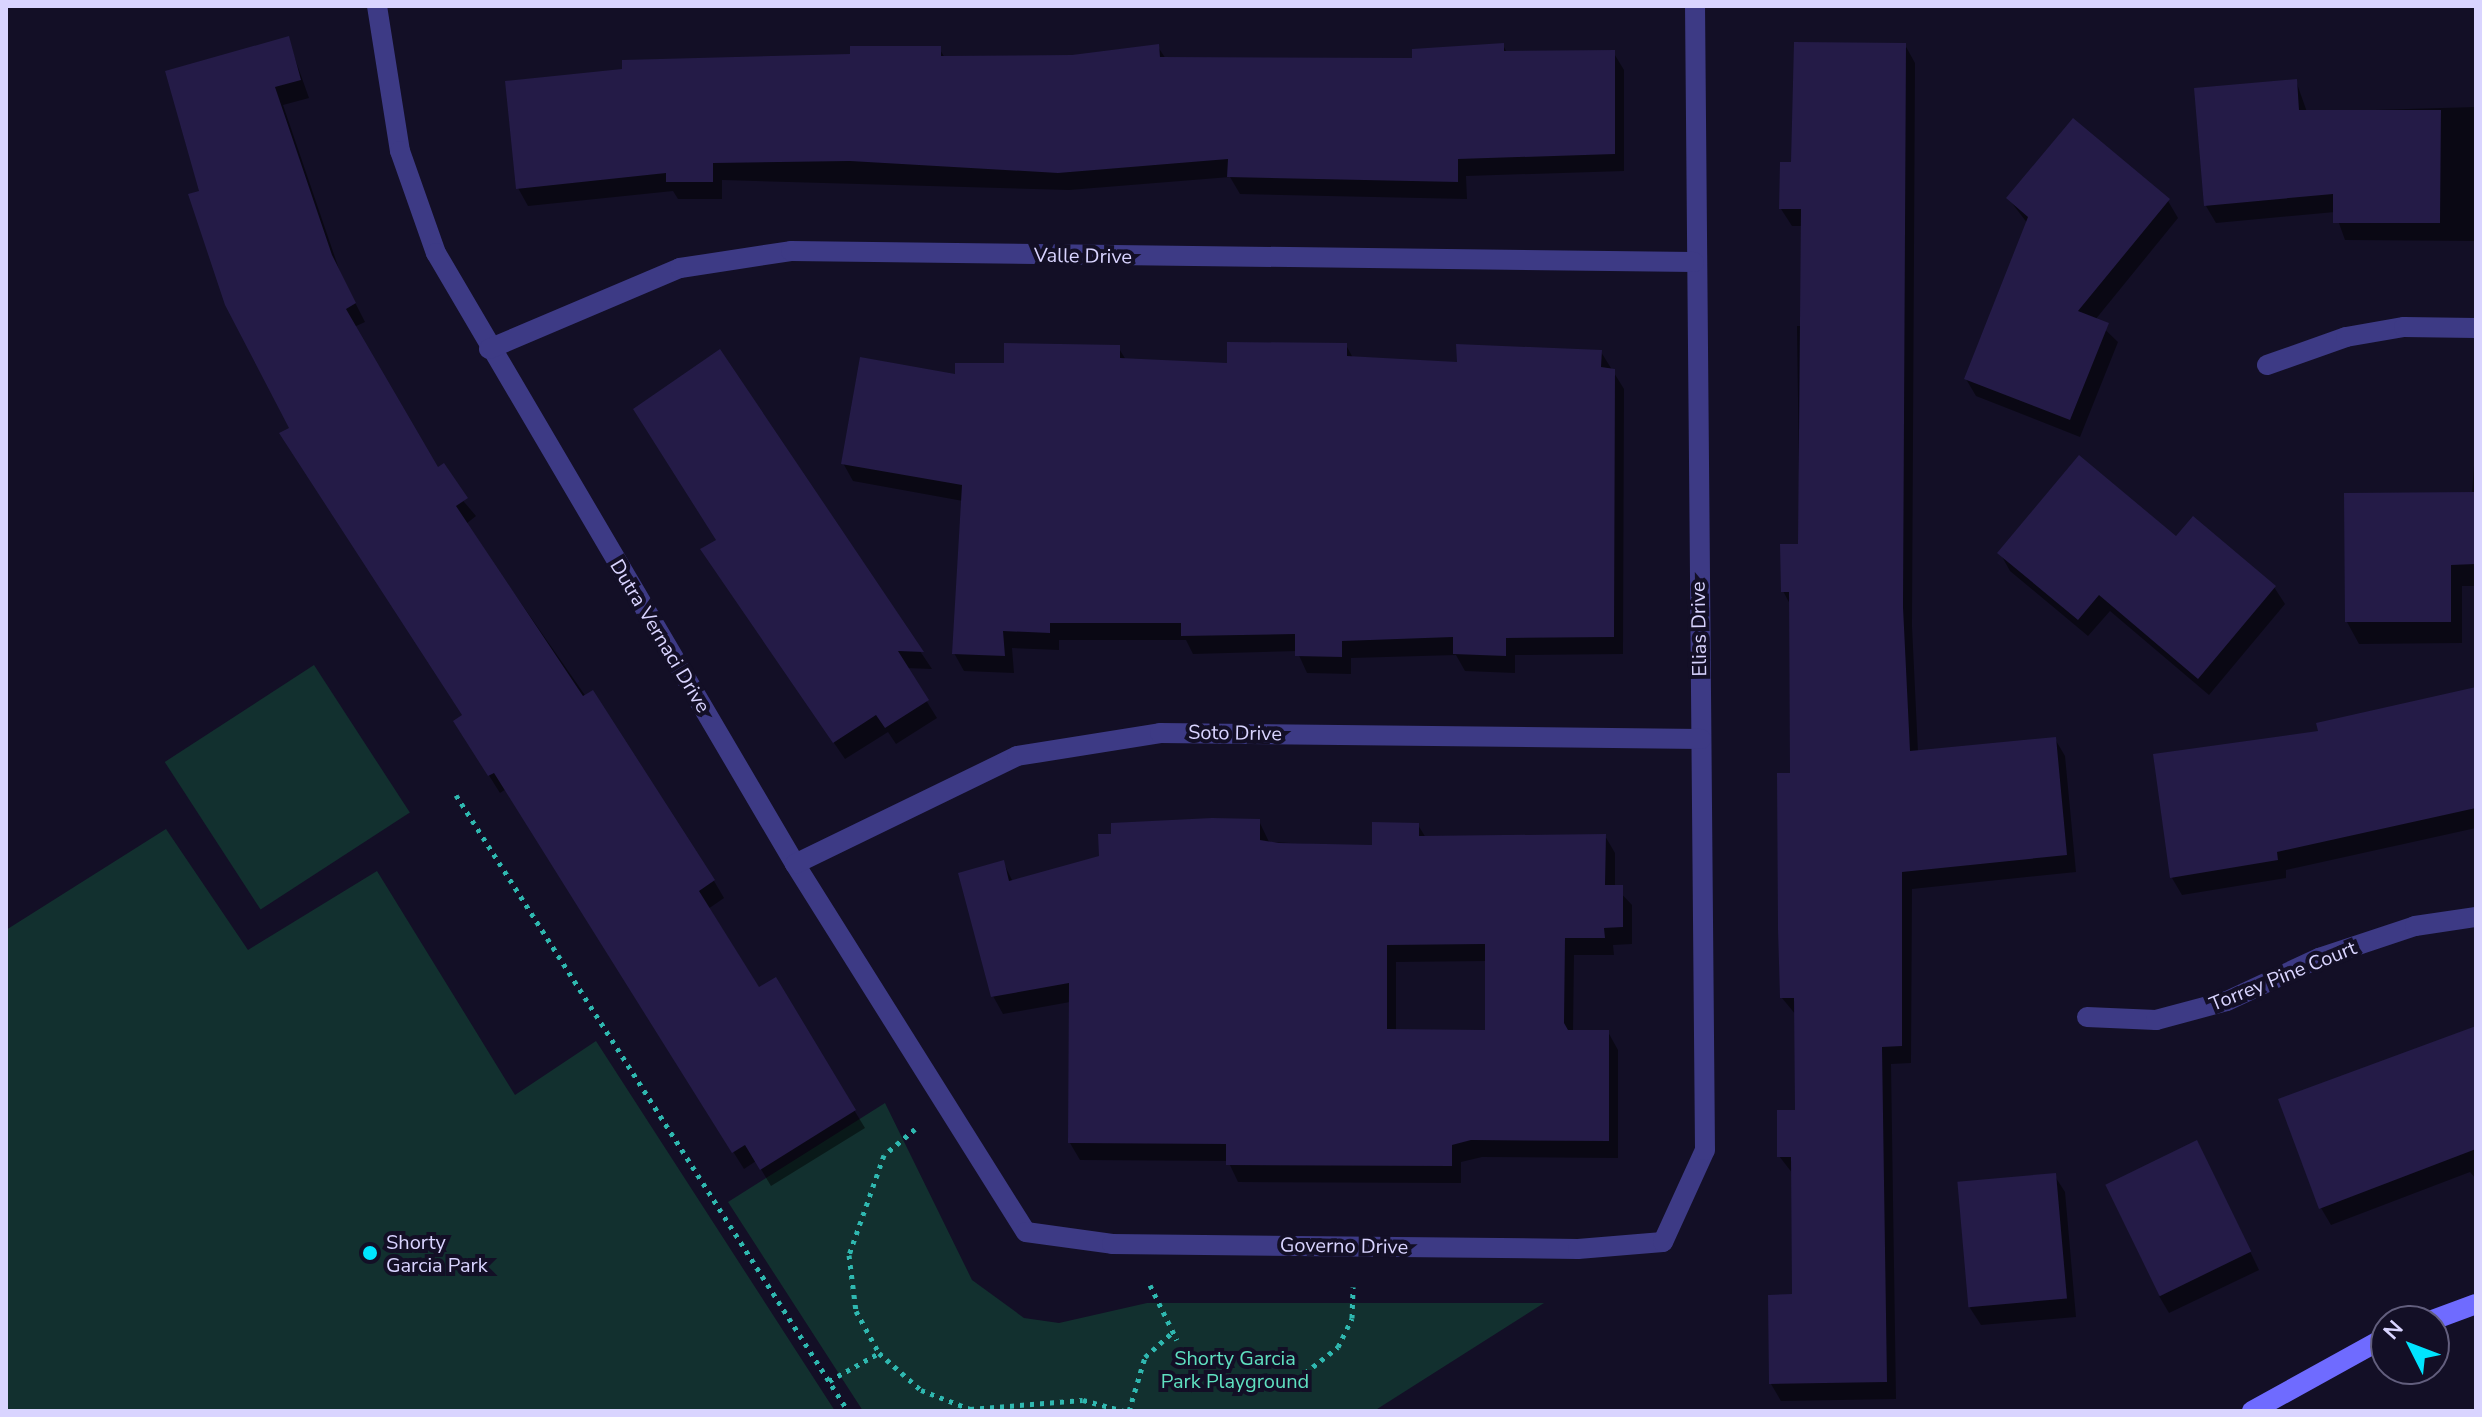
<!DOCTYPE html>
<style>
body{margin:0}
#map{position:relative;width:2482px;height:1417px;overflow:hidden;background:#130f26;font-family:"Nunito Sans",sans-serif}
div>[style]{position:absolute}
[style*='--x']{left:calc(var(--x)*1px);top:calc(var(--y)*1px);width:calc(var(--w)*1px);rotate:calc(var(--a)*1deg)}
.green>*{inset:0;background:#12302f;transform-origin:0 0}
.shadow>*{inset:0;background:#0007}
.building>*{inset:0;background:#241b47;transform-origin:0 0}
.path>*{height:5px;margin-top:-2.5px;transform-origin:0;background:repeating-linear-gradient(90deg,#2fb8b0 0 4px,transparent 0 10px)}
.street>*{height:20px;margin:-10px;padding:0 10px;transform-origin:10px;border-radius:10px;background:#3d3a85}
.secondary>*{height:20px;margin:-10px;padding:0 10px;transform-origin:10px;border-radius:10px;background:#6f6bff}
.dots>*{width:22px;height:22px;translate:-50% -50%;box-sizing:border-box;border:4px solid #130f26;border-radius:50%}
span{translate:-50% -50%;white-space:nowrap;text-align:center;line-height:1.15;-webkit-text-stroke:8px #130f26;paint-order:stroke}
.street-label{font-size:20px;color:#d9d4ff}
.poi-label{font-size:20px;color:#d9d4ff}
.left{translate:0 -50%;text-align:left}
.park-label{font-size:20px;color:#5fe0c0}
.frame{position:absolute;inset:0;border:8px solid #d9d4ff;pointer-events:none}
.north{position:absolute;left:2370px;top:1305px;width:80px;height:80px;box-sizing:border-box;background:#130f26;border:2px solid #625e7d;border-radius:50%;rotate:312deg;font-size:22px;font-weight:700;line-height:32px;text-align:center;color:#d9d4ff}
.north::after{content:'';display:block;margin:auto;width:28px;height:36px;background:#00e5ff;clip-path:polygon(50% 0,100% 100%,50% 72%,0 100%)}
</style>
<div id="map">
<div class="green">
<i style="left:314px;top:665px;width:176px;height:178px;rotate:57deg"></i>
<i style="clip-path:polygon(166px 829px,248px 950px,377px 871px,515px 1095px,596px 1041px,835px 1411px,6px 1411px,6px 930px)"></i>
<i style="clip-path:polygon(885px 1103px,972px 1280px,1024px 1318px,1059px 1323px,1147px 1303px,1544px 1303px,1374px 1411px,863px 1411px,728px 1202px)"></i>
</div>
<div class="shadow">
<i style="clip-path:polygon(288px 39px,309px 98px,283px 105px,341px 275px,365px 322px,354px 327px,437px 470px,476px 516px,466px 524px,714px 881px,724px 898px,708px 909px,759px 990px,775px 980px,865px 1128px,771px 1186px,756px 1161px,744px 1169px,506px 789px,500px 793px,466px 739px,465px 716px,291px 429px,201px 192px)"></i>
<i style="clip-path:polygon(1503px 45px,1507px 53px,1613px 52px,1624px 70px,1624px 171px,1466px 176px,1467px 199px,1240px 194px,1230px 177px,1069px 190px,722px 180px,722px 199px,678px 199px,673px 191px,528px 206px,518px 188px,852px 56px,939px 48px,945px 58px,1072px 57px,1158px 47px,1166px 59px,1414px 60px)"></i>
<i style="clip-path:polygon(1905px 45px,1915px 63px,1912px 626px,1918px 752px,2055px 739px,2065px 756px,2076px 872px,1912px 889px,1911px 1063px,1891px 1064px,1896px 1399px,1781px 1401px,1771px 1384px,1794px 1296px,1793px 1174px,1779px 1156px,1797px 1112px,1796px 1015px,1782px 998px,1792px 775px,1791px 606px,1783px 591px,1800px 546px,1797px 326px,1804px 326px,1803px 226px,1792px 226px,1781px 209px,1793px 164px)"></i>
<i style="clip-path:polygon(2296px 81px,2307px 112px,2476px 107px,2476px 241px,2345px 240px,2335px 212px,2216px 223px,2206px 206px)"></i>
<i style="clip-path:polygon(2008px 198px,2168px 201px,2178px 218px,2095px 320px,2118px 342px,2080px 437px,1976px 396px,1966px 379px,2028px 224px)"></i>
<i style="clip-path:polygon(1346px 345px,1353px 358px,1459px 364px,1601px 352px,1624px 389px,1623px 654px,1515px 655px,1515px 673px,1465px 671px,1456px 655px,1351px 658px,1351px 674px,1307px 673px,1297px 651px,1193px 654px,1186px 640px,1059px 640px,1059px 650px,1012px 648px,1014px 673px,964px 671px,954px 653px,963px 501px,853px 481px,843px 463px,957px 376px,1118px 347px,1126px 360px,1229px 365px)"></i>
<i style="clip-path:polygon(720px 352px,932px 669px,906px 668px,937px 718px,896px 744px,888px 732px,845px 759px,702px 550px,718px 541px)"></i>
<i style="clip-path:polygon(2476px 436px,2476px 586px,2462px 586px,2462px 643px,2359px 644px,2347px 622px,2472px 494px)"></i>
<i style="clip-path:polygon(2176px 539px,2274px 587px,2285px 604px,2209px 695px,2110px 611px,2088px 636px,2010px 571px,2000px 553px)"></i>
<i style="clip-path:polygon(2476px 689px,2476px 828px,2286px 870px,2286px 878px,2182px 895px,2172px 878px,2320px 732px)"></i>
<i style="clip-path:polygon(evenodd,1259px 821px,1269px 842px,1374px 847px,1418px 825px,1426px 838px,1605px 836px,1615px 853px,1615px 887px,1632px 905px,1632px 944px,1613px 945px,1614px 955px,1574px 955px,1573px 1032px,1608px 1032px,1618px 1050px,1618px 1158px,1482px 1157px,1461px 1162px,1461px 1183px,1238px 1182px,1228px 1161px,1080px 1160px,1070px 1143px,1070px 1002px,1003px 1014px,993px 996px,1003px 862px,1013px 882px,1259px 821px,1487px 961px,1487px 1032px,1396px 1032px,1396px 962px,1487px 961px)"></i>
<i style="clip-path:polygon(2476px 1028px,2476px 1179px,2470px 1172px,2331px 1225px,2321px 1208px)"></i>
<i style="clip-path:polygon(2206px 1160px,2259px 1270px,2169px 1313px,2159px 1296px)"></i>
<i style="clip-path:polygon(2054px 1175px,2065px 1192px,2076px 1317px,1981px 1325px,1970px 1308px)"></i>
</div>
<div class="building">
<i style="clip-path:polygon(289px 36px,301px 80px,275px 87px,332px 255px,356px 303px,346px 309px,438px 467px,444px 463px,468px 498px,456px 506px,583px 696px,593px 690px,715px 880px,699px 891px,759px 987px,776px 977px,856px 1110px,760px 1170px,745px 1145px,732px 1153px,494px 773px,488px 776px,453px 721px,462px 715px,279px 433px,289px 428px,225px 305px,188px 194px,199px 191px,165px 71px)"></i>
<i style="clip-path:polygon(1794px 42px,1906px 43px,1903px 607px,1910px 751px,2056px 737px,2067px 855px,1902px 872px,1902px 1046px,1882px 1047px,1887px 1382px,1769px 1384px,1768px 1295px,1792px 1294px,1791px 1157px,1777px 1157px,1777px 1110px,1795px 1110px,1794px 998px,1780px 998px,1778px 929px,1777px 773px,1790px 773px,1789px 592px,1781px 592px,1780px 544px,1798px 544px,1801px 209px,1779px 209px,1780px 162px,1791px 162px)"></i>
<i style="clip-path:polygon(1504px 43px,1504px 51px,1615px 50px,1615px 154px,1458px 159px,1458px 182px,1227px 177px,1228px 159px,1058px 173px,850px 161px,713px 163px,713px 182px,666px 182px,666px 173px,516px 189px,505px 81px,622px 69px,622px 60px,850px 54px,850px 46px,941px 46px,941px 56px,1072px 55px,1159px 44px,1160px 57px,1412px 58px,1412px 49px)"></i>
<i style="clip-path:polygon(2297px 79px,2299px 110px,2441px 110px,2440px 223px,2333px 223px,2333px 194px,2204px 206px,2194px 88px)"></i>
<i style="clip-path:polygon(2073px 118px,2170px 199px,2078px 311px,2109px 323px,2070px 420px,1964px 379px,2028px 217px,2006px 198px)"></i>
<i style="clip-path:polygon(1227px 342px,1347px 343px,1347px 356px,1457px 362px,1456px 344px,1602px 350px,1601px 367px,1615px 369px,1614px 637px,1506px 638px,1506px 656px,1453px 654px,1453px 637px,1342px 641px,1342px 657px,1295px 656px,1295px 634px,1181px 636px,1181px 623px,1050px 623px,1050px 633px,1003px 631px,1005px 656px,952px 654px,962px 485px,841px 464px,860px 357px,955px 374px,955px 363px,1004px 363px,1004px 343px,1120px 345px,1120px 358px,1227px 363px)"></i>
<i style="clip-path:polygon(720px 349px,924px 652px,898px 651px,929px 700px,885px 728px,876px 715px,833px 743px,700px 549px,716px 540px,633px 409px)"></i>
<i style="clip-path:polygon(2079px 455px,2176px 536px,2193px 516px,2276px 586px,2198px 679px,2099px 595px,2078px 620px,1997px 553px)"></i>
<i style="clip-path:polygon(2476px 492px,2476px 564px,2451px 565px,2451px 622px,2345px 622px,2344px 493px)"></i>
<i style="clip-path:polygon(2476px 687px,2476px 808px,2277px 852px,2278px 860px,2170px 878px,2153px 754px,2318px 731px,2316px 723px)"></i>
<i style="clip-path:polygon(evenodd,1212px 818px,1260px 819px,1260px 840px,1279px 843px,1372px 845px,1372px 822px,1419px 823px,1419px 836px,1606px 834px,1605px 885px,1623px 885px,1623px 927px,1604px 928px,1605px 938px,1565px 938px,1564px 1023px,1568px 1030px,1609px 1030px,1609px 1141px,1471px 1140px,1452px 1145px,1452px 1166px,1226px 1165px,1226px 1144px,1068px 1143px,1069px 983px,991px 997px,958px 873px,1004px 860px,1009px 881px,1099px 856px,1098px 834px,1111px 834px,1111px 823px,1212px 818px,1485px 944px,1485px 1030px,1387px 1029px,1387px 945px,1485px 944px)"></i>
<i style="clip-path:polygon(2476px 1026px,2476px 1149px,2319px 1209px,2278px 1099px)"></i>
<i style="left:2197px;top:1140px;width:124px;height:102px;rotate:64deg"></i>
<i style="left:2056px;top:1173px;width:126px;height:99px;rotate:85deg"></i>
</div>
<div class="path">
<i style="--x:456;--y:795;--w:730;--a:57.53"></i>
<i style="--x:915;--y:1129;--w:40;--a:140"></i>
<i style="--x:884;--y:1155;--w:106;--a:109.3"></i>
<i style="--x:849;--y:1255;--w:56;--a:82.9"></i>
<i style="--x:856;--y:1311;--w:48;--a:61.3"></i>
<i style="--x:879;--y:1353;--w:56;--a:41.4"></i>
<i style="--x:921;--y:1390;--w:53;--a:21.2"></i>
<i style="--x:970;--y:1409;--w:113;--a:-4.6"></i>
<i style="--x:1083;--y:1400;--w:42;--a:15"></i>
<i style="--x:1150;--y:1285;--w:61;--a:63.9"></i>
<i style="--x:1305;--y:1373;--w:42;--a:-38.2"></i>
<i style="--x:1338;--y:1347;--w:32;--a:-64"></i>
<i style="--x:1352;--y:1318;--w:31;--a:-88"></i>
<i style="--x:829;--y:1381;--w:57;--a:-29.2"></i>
<i style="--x:1129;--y:1411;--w:56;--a:-73.5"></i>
<i style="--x:1145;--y:1357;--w:38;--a:-42"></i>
</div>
<div class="street">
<i style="--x:377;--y:6;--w:147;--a:81"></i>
<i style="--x:400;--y:151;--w:108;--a:70.6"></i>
<i style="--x:436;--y:253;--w:709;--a:59.56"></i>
<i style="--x:795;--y:864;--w:434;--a:57.9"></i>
<i style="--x:1026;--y:1232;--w:87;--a:7.9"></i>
<i style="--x:1112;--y:1244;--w:466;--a:0.6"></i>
<i style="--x:1578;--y:1249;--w:85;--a:-4.7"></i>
<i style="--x:1663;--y:1242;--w:101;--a:-65.5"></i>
<i style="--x:1705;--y:1150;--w:1144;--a:-90.5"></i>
<i style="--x:489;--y:349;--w:207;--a:-23"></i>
<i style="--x:680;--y:268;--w:112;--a:-8.7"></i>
<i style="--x:791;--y:251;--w:903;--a:0.7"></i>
<i style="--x:2267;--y:365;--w:84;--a:-19.5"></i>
<i style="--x:2346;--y:337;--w:59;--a:-9.8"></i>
<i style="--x:2404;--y:327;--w:72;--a:0.8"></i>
<i style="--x:795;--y:864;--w:247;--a:-25.9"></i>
<i style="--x:1017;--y:756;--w:145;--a:-9.1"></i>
<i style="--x:1160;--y:733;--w:541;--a:0.64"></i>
<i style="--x:2087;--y:1017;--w:69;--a:2.5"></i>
<i style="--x:2156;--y:1020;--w:73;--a:-15"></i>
<i style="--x:2227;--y:1001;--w:102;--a:-25.1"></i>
<i style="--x:2319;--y:958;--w:101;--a:-18.4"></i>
<i style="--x:2415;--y:926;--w:62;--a:-8.4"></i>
</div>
<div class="secondary">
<i style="--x:2430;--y:1321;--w:49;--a:-20.3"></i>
<i style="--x:2252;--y:1411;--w:153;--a:-28.9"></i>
</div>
<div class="dots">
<i style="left:370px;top:1253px;background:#00e5ff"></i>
</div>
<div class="street-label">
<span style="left:1083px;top:256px;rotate:1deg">Valle Drive</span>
<span style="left:1699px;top:629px;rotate:-91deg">Elias Drive</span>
<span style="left:660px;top:636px;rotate:59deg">Dutra Vernaci Drive</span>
<span style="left:1235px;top:733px;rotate:1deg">Soto Drive</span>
<span style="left:2283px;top:976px;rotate:-22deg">Torrey Pine Court</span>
<span style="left:1344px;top:1246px;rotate:1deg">Governo Drive</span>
</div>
<div class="poi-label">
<span class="left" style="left:386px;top:1254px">Shorty<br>Garcia Park</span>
</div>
<div class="park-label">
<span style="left:1235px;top:1370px">Shorty Garcia<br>Park Playground</span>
</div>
<div class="frame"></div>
<div class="north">N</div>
</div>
